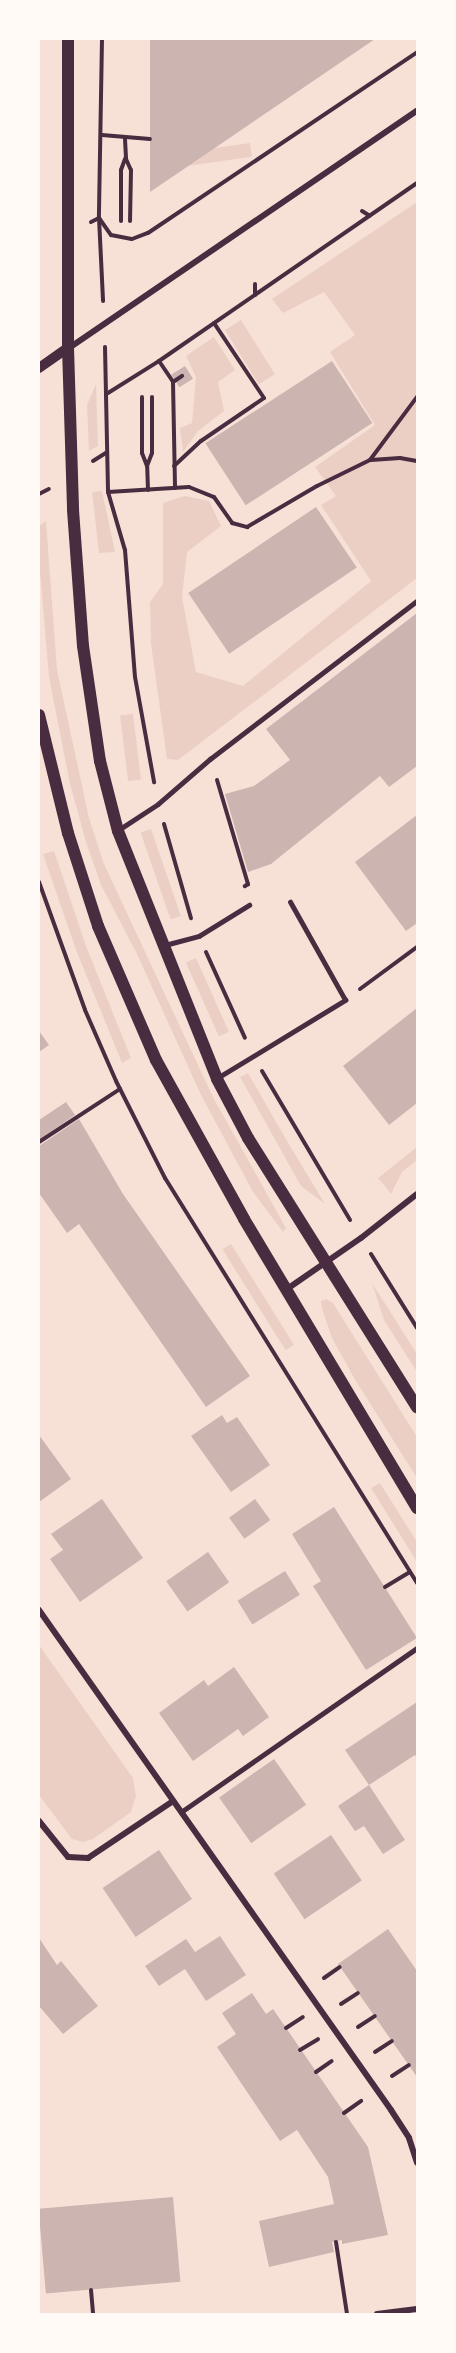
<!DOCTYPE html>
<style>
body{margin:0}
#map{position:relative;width:456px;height:2353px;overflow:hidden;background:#f7e1d7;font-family:"Fira Sans",sans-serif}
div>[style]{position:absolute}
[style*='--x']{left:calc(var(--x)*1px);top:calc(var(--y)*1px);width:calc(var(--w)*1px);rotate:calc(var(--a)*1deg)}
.green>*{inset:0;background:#ebcfc5;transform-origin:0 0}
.building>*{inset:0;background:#ccb4b1;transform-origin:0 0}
.path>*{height:4px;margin:-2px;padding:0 2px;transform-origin:2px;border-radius:2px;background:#4a2c40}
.service>*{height:4.5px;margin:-2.25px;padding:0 2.25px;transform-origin:2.25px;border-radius:2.25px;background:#4a2c40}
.minor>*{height:6px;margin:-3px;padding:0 3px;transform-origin:3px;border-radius:3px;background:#4a2c40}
.tertiary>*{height:10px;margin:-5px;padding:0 5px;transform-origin:5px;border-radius:5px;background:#4a2c40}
.secondary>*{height:12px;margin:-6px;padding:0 6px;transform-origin:6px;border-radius:6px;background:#4a2c40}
span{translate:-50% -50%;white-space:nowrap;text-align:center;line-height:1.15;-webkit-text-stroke:6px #fffaf5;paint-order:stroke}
.frame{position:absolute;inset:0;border:40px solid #fffaf5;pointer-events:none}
</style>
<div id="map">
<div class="green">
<i style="left:250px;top:143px;width:14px;height:89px;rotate:82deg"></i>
<i style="clip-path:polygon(417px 202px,417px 578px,178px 760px,167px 759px,151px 644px,150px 602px,163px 584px,163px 503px,185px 496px,209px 501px,221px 526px,187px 552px,182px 597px,196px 672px,243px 686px,371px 581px,321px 505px,336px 496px,315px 467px,375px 425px,330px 352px,355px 335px,324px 292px,283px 313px,272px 299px)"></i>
<i style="left:241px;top:320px;width:64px;height:19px;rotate:58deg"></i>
<i style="clip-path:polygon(214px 337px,235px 370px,218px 382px,224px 411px,198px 431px,183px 452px,180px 428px,192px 423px,196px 377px,186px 356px)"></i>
<i style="clip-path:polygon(96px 384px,98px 446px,89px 451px,87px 405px)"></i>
<i style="clip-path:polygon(102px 491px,115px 552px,99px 553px,92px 492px)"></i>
<i style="clip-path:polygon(46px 521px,57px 670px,89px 818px,104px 864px,213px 1097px,286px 1228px,283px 1232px,253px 1192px,201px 1095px,137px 954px,101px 885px,86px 842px,70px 784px,49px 677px,39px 560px,39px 526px)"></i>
<i style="left:133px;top:714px;width:66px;height:13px;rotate:83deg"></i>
<i style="left:151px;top:829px;width:92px;height:11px;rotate:71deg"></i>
<i style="clip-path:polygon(54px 851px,86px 946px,131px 1058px,122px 1063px,76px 950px,43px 854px)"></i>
<i style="left:196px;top:958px;width:81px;height:11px;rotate:66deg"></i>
<i style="clip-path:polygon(248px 1073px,287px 1141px,325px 1204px,301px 1186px,240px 1077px)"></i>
<i style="clip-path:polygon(417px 1147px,417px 1160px,402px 1172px,391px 1194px,378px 1178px)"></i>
<i style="left:231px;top:1244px;width:119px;height:10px;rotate:58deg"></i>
<i style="clip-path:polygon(372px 1283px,417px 1354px,417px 1372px,384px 1320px)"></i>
<i style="clip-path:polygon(326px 1299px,333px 1303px,417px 1437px,417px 1478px,354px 1378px,332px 1338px,322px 1309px,321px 1301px)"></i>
<i style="clip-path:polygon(380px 1483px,417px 1542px,417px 1562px,371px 1488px)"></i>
<i style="clip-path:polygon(39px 1645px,133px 1778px,136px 1796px,131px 1812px,93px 1839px,83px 1842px,72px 1839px,39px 1795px)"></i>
</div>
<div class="building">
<i style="clip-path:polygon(150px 39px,375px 39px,150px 192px)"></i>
<i style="left:332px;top:361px;width:74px;height:151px;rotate:57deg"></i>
<i style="left:185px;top:366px;width:15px;height:16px;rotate:58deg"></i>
<i style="left:316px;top:507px;width:73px;height:154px;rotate:56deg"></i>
<i style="clip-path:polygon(417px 613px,417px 766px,389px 787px,380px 776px,271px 864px,248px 872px,225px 794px,254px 786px,290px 760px,266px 729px)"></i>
<i style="clip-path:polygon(417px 815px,417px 923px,406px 931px,355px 862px)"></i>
<i style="clip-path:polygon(417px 1008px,417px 1103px,389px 1125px,343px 1066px)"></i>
<i style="clip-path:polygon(39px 1031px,49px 1045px,39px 1052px)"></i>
<i style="clip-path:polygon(66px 1102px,75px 1115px,39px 1140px,39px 1120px)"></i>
<i style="clip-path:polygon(79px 1119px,123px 1194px,250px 1376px,206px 1407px,79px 1224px,67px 1233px,39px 1193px,39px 1146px)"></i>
<i style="clip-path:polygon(222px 1415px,227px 1423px,237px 1417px,270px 1465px,231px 1492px,191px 1436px)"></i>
<i style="clip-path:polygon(39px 1435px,71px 1479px,39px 1502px)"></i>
<i style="clip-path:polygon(102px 1499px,143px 1558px,80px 1602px,50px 1559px,63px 1550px,51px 1534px)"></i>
<i style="left:255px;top:1499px;width:26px;height:32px;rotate:54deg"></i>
<i style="clip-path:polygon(334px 1507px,417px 1638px,366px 1670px,313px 1586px,321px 1581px,292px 1534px)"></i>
<i style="left:208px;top:1552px;width:37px;height:51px;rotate:55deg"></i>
<i style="left:285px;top:1571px;width:28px;height:56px;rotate:58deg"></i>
<i style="clip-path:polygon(234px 1667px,269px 1717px,243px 1736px,238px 1729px,193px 1761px,159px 1713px,204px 1680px,208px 1686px)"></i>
<i style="clip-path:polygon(417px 1702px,417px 1759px,415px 1755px,369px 1785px,345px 1750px)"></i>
<i style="left:274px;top:1759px;width:56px;height:67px;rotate:55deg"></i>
<i style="clip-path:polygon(369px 1785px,405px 1840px,383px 1854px,364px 1826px,355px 1831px,338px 1806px)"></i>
<i style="left:331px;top:1835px;width:55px;height:69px;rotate:56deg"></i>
<i style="left:159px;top:1850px;width:59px;height:68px;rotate:56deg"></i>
<i style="clip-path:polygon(388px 1929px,417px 1971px,417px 2077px,338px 1964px)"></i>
<i style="clip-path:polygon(220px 1936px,246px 1975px,206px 2001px,185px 1969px,159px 1986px,145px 1966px,186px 1939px,195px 1952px)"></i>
<i style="clip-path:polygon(39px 1938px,57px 1965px,61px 1961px,98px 2006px,63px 2034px,39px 2006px)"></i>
<i style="clip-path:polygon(252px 1993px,266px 2014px,273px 2009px,368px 2147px,388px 2235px,342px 2244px,342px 2240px,332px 2242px,334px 2252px,269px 2267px,259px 2221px,334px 2204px,328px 2177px,297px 2130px,280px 2141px,217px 2047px,236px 2034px,222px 2013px)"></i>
<i style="left:173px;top:2197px;width:85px;height:135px;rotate:85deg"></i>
</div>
<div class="path">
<i style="--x:102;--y:39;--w:179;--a:91"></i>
<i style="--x:99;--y:218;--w:83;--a:87.2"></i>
<i style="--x:102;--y:135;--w:48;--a:4.8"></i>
<i style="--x:125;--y:139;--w:20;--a:87"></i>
<i style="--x:126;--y:159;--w:12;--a:66"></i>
<i style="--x:131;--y:170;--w:51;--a:91.1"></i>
<i style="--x:362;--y:211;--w:9;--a:32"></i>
<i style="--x:121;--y:221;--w:51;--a:-90"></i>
<i style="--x:121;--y:170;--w:12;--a:-70"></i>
<i style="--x:91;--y:222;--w:9;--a:-27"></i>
<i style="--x:99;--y:218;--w:21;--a:55"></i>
<i style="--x:111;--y:235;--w:21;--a:11"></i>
<i style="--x:132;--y:239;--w:17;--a:-21"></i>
<i style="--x:148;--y:233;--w:324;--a:-33.9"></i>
<i style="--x:255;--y:295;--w:11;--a:-90"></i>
<i style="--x:105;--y:347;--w:145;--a:88.8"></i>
<i style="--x:108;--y:492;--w:60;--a:73.7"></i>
<i style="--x:125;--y:550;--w:127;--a:85.5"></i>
<i style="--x:135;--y:677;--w:107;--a:79.7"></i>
<i style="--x:159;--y:361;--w:25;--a:56"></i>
<i style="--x:173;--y:382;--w:11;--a:-34"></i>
<i style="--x:173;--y:382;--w:106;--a:88.9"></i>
<i style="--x:108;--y:393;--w:60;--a:-32.1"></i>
<i style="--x:159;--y:361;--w:313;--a:-34.6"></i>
<i style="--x:142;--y:397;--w:56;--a:90"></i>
<i style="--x:142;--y:453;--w:14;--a:69"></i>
<i style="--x:371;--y:460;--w:29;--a:-4"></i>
<i style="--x:400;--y:458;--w:17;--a:10"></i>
<i style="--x:93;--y:461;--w:15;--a:-32"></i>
<i style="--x:174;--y:466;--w:37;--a:-43"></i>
<i style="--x:201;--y:441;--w:76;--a:-34.3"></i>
<i style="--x:264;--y:398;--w:90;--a:-123.7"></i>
<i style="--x:148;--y:490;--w:24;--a:-92"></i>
<i style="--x:147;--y:466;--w:14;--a:-69"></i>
<i style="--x:152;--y:453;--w:56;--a:-90"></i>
<i style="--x:108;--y:492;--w:81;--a:-3.5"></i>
<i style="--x:189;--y:487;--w:27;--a:22"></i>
<i style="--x:214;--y:497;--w:32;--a:55"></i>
<i style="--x:232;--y:523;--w:16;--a:15"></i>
<i style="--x:247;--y:527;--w:81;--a:-30.4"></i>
<i style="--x:317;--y:486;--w:59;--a:-26.1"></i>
<i style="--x:370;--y:460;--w:79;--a:-53.3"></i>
<i style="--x:39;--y:494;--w:11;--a:-27"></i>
<i style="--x:217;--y:780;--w:109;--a:73.4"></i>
<i style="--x:248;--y:884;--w:4;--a:146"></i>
<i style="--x:164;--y:824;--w:98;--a:74"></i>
<i style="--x:39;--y:882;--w:136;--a:70.2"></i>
<i style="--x:85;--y:1010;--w:77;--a:66.4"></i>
<i style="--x:116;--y:1081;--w:109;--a:63.2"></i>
<i style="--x:165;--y:1178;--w:477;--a:58.1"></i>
<i style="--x:206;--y:952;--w:94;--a:65.6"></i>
<i style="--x:360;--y:989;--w:71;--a:-36.4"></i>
<i style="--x:262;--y:1071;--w:173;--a:59.4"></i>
<i style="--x:39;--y:1142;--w:97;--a:-33.2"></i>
<i style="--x:371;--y:1254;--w:87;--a:58.1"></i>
<i style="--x:385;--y:1587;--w:29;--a:-31"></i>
<i style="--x:324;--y:1978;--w:19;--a:-35"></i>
<i style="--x:341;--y:2004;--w:20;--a:-33"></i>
<i style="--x:358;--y:2027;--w:20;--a:-33"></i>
<i style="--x:286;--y:2028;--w:20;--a:-33"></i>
<i style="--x:300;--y:2050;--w:21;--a:-31"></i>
<i style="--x:375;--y:2052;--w:20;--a:-33"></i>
<i style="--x:316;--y:2072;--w:19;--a:-35"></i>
<i style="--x:392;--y:2076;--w:20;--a:-33"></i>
<i style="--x:344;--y:2113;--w:21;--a:-35"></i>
<i style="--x:336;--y:2242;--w:73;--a:81.3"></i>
<i style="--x:91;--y:2290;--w:24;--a:85"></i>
</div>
<div class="service">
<i style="--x:120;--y:829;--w:45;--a:-33.3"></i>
<i style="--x:158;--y:804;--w:69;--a:-40.9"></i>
<i style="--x:210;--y:759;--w:260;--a:-37.4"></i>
<i style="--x:165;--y:945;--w:35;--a:-15"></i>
<i style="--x:199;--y:936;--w:59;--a:-31.8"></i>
<i style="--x:219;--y:1077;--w:148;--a:-31.4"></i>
<i style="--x:345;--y:1000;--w:112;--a:-119.3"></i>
<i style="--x:181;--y:1812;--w:287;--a:-34.8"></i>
</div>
<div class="minor">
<i style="--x:69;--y:348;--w:421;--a:-34.3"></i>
<i style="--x:287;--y:1289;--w:90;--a:-34.6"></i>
<i style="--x:361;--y:1238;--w:71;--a:-38.2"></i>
<i style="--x:39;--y:1610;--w:611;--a:54.85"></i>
<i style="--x:391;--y:2110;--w:33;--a:57"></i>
<i style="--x:409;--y:2138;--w:26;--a:72"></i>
<i style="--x:39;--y:1821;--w:46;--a:51.1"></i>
<i style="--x:68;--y:1857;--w:20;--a:3"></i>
<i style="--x:88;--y:1858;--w:102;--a:-33.8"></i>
<i style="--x:377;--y:2314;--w:40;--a:-7.1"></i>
</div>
<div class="tertiary">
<i style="--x:39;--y:368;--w:35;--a:-35"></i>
</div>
<div class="secondary">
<i style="--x:68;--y:39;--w:309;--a:90"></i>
<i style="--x:68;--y:348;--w:162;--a:88.2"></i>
<i style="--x:73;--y:510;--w:136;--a:85.8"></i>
<i style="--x:83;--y:646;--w:116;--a:81.6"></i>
<i style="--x:100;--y:761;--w:72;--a:75.6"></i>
<i style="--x:118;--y:831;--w:267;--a:68.2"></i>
<i style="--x:217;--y:1079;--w:67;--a:62.3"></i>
<i style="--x:248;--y:1138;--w:318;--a:57.9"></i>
<i style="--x:39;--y:715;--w:122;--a:76.2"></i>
<i style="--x:68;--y:833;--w:98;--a:72.1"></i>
<i style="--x:98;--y:926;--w:146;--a:66.6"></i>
<i style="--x:156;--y:1060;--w:182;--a:61"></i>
<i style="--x:244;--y:1219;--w:337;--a:59.1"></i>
</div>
<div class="frame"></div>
</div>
